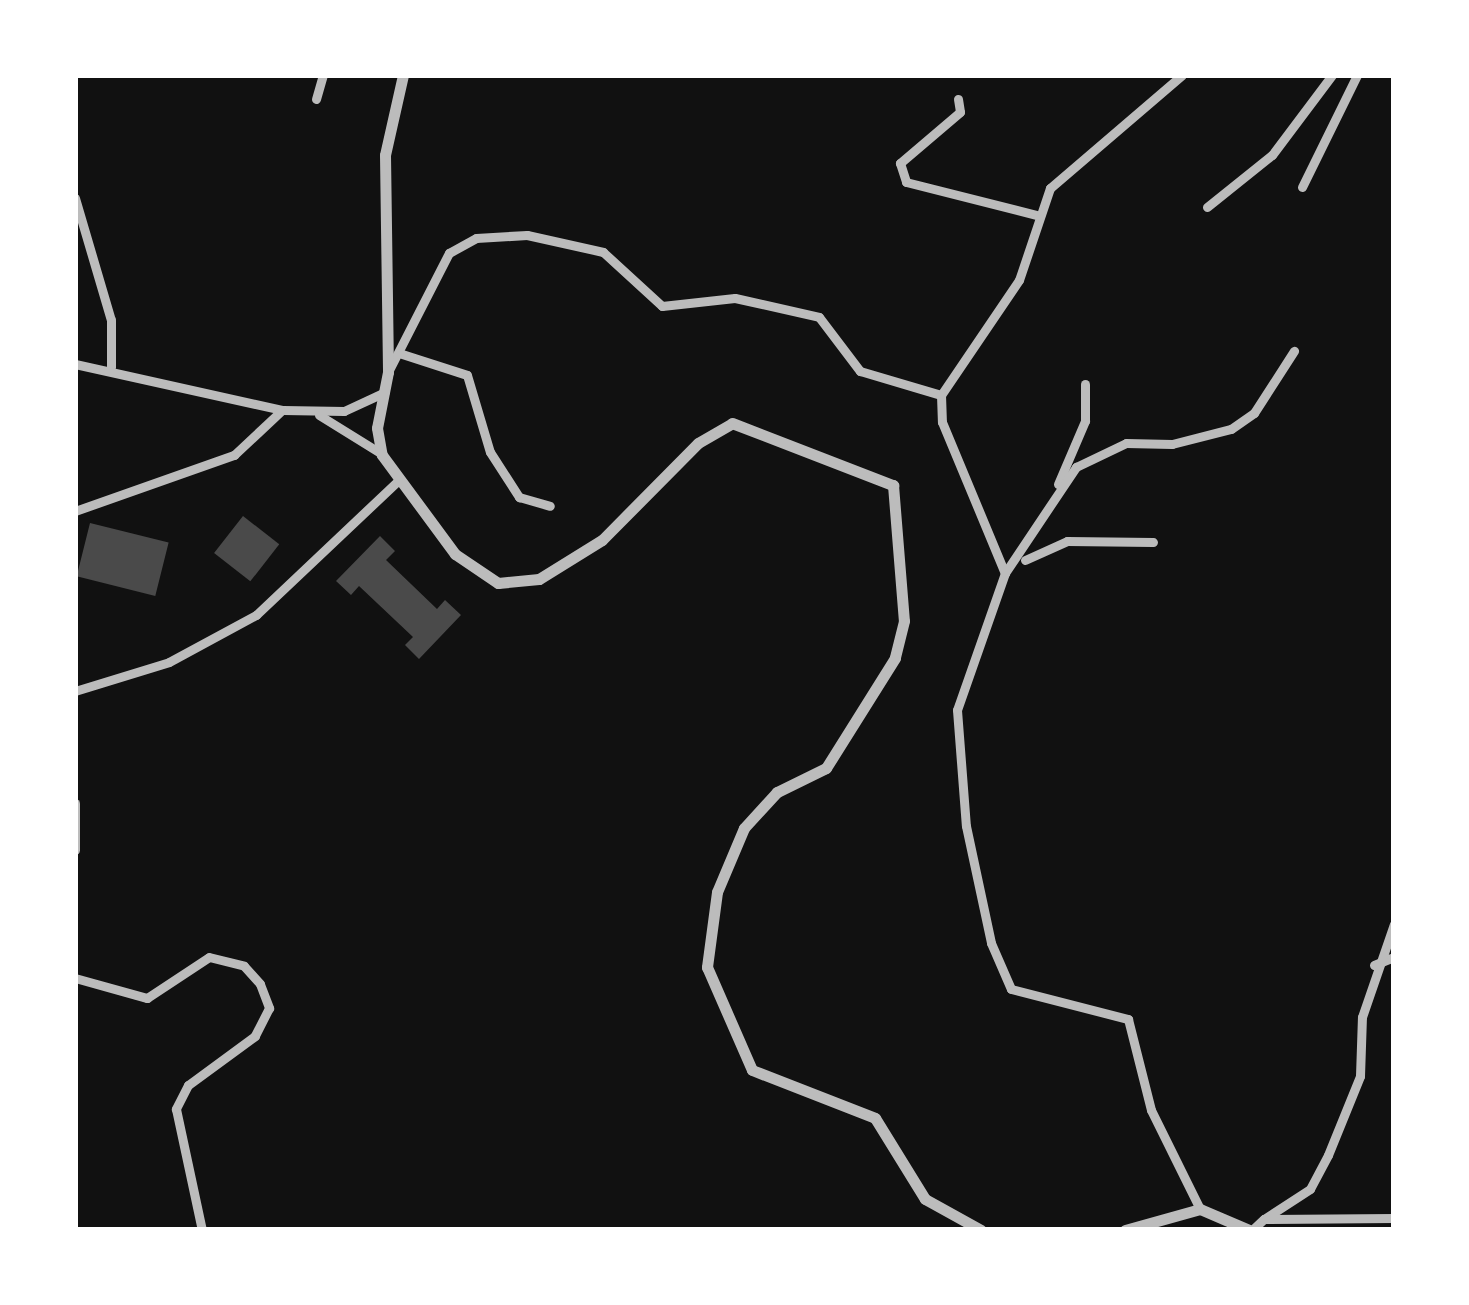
<!DOCTYPE html>
<style>
body{margin:0}
#map{position:relative;width:1469px;height:1305px;overflow:hidden;background:#111;font-family:Poppins,sans-serif}
div>[style]{position:absolute}
[style*='--x']{left:calc(var(--x)*1px);top:calc(var(--y)*1px);width:calc(var(--w)*1px);rotate:calc(var(--a)*1deg)}
.building>*{inset:0;background:#4a4a4a;transform-origin:0 0}
.minor>*{height:9px;margin:-4.5px;padding:0 4.5px;transform-origin:4.5px;border-radius:4.5px;background:#bcbcbc}
.tertiary>*{height:11px;margin:-5.5px;padding:0 5.5px;transform-origin:5.5px;border-radius:5.5px;background:#bcbcbc}
span{translate:-50% -50%;white-space:nowrap;text-align:center;line-height:1.15;-webkit-text-stroke:10px #fff;paint-order:stroke}
.frame{position:absolute;inset:0;border:78px solid #fff;pointer-events:none}
</style>
<div id="map">
<div class="building">
<i style="left:243px;top:516px;width:46px;height:47px;rotate:38deg"></i>
<i style="left:90px;top:523px;width:81px;height:55px;rotate:14deg"></i>
<i style="clip-path:polygon(380px 536px,395px 551px,386px 560px,437px 609px,445px 600px,461px 615px,419px 659px,405px 645px,413px 637px,359px 586px,351px 595px,336px 581px)"></i>
</div>
<div class="minor">
<i style="--x:1182;--y:75;--w:174;--a:139.4"></i>
<i style="--x:1050;--y:188;--w:97;--a:108.6"></i>
<i style="--x:1019;--y:280;--w:139;--a:124.1"></i>
<i style="--x:941;--y:395;--w:27;--a:88"></i>
<i style="--x:942;--y:422;--w:164;--a:67.4"></i>
<i style="--x:1005;--y:573;--w:145;--a:109.3"></i>
<i style="--x:957;--y:710;--w:116;--a:85.6"></i>
<i style="--x:966;--y:826;--w:120;--a:77.9"></i>
<i style="--x:991;--y:943;--w:50;--a:66.5"></i>
<i style="--x:1011;--y:989;--w:121;--a:14.4"></i>
<i style="--x:1128;--y:1019;--w:94;--a:75.8"></i>
<i style="--x:1151;--y:1110;--w:110;--a:63.7"></i>
<i style="--x:316;--y:99;--w:25;--a:-74"></i>
<i style="--x:958;--y:99;--w:13;--a:81"></i>
<i style="--x:960;--y:112;--w:79;--a:139.6"></i>
<i style="--x:900;--y:163;--w:20;--a:72"></i>
<i style="--x:906;--y:182;--w:134;--a:14.2"></i>
<i style="--x:1302;--y:187;--w:125;--a:-63.8"></i>
<i style="--x:75;--y:198;--w:127;--a:73.6"></i>
<i style="--x:111;--y:320;--w:47;--a:90"></i>
<i style="--x:1207;--y:207;--w:83;--a:-38.7"></i>
<i style="--x:1272;--y:155;--w:100;--a:-53.1"></i>
<i style="--x:402;--y:354;--w:68;--a:17.9"></i>
<i style="--x:467;--y:375;--w:80;--a:73.4"></i>
<i style="--x:490;--y:452;--w:54;--a:57.2"></i>
<i style="--x:519;--y:497;--w:32;--a:16"></i>
<i style="--x:75;--y:364;--w:213;--a:12.5"></i>
<i style="--x:283;--y:410;--w:61;--a:0.9"></i>
<i style="--x:344;--y:411;--w:45;--a:-24.9"></i>
<i style="--x:388;--y:372;--w:134;--a:-62.9"></i>
<i style="--x:449;--y:253;--w:31;--a:-29"></i>
<i style="--x:476;--y:238;--w:51;--a:-3.4"></i>
<i style="--x:527;--y:235;--w:78;--a:12.6"></i>
<i style="--x:603;--y:252;--w:80;--a:42.5"></i>
<i style="--x:662;--y:306;--w:73;--a:-6.3"></i>
<i style="--x:735;--y:298;--w:86;--a:12.7"></i>
<i style="--x:819;--y:317;--w:68;--a:52.8"></i>
<i style="--x:860;--y:371;--w:84;--a:16.5"></i>
<i style="--x:319;--y:415;--w:74;--a:31.8"></i>
<i style="--x:1058;--y:484;--w:69;--a:-66.8"></i>
<i style="--x:1085;--y:421;--w:37;--a:-90"></i>
<i style="--x:75;--y:511;--w:169;--a:-19.4"></i>
<i style="--x:234;--y:455;--w:64;--a:-43.1"></i>
<i style="--x:1025;--y:560;--w:46;--a:-24.3"></i>
<i style="--x:1067;--y:541;--w:86;--a:0.7"></i>
<i style="--x:1005;--y:573;--w:128;--a:-56.2"></i>
<i style="--x:1076;--y:467;--w:55;--a:-25.6"></i>
<i style="--x:1126;--y:443;--w:46;--a:1.2"></i>
<i style="--x:1172;--y:444;--w:61;--a:-14.3"></i>
<i style="--x:1231;--y:429;--w:28;--a:-35"></i>
<i style="--x:1254;--y:413;--w:74;--a:-57.2"></i>
<i style="--x:75;--y:691;--w:98;--a:-17.1"></i>
<i style="--x:169;--y:662;--w:99;--a:-28.4"></i>
<i style="--x:256;--y:615;--w:198;--a:-43.4"></i>
<i style="--x:75;--y:803;--w:47;--a:90"></i>
<i style="--x:1374;--y:965;--w:22;--a:-22"></i>
<i style="--x:75;--y:978;--w:75;--a:15.5"></i>
<i style="--x:147;--y:998;--w:74;--a:-33.5"></i>
<i style="--x:209;--y:957;--w:36;--a:14"></i>
<i style="--x:244;--y:966;--w:24;--a:48"></i>
<i style="--x:260;--y:984;--w:26;--a:69"></i>
<i style="--x:269;--y:1008;--w:31;--a:117"></i>
<i style="--x:255;--y:1036;--w:83;--a:143.8"></i>
<i style="--x:188;--y:1085;--w:27;--a:117"></i>
<i style="--x:176;--y:1109;--w:124;--a:77.9"></i>
<i style="--x:1264;--y:1219;--w:55;--a:-33.1"></i>
<i style="--x:1310;--y:1189;--w:38;--a:-62"></i>
<i style="--x:1328;--y:1155;--w:85;--a:-67.9"></i>
<i style="--x:1360;--y:1076;--w:59;--a:-88.1"></i>
<i style="--x:1362;--y:1017;--w:98;--a:-71"></i>
<i style="--x:1252;--y:1230;--w:16;--a:-43"></i>
<i style="--x:1264;--y:1219;--w:130;--a:-0.4"></i>
</div>
<div class="tertiary">
<i style="--x:403;--y:75;--w:82;--a:102.7"></i>
<i style="--x:385;--y:155;--w:217;--a:89.2"></i>
<i style="--x:388;--y:372;--w:57;--a:101.1"></i>
<i style="--x:377;--y:428;--w:27;--a:80"></i>
<i style="--x:382;--y:455;--w:123;--a:53.6"></i>
<i style="--x:455;--y:554;--w:52;--a:34"></i>
<i style="--x:498;--y:583;--w:41;--a:-5.6"></i>
<i style="--x:539;--y:579;--w:74;--a:-31.8"></i>
<i style="--x:602;--y:540;--w:136;--a:-45.3"></i>
<i style="--x:698;--y:443;--w:39;--a:-30"></i>
<i style="--x:732;--y:423;--w:173;--a:21.1"></i>
<i style="--x:893;--y:485;--w:136;--a:85.4"></i>
<i style="--x:904;--y:621;--w:38;--a:104"></i>
<i style="--x:895;--y:658;--w:130;--a:122.1"></i>
<i style="--x:826;--y:768;--w:55;--a:153.9"></i>
<i style="--x:777;--y:792;--w:49;--a:132.5"></i>
<i style="--x:744;--y:828;--w:69;--a:112.9"></i>
<i style="--x:717;--y:892;--w:76;--a:97.6"></i>
<i style="--x:707;--y:967;--w:112;--a:66.4"></i>
<i style="--x:752;--y:1070;--w:132;--a:21.3"></i>
<i style="--x:875;--y:1118;--w:95;--a:58.3"></i>
<i style="--x:925;--y:1199;--w:64;--a:29"></i>
<i style="--x:1125;--y:1230;--w:78;--a:-15.6"></i>
<i style="--x:1200;--y:1209;--w:53;--a:23.2"></i>
</div>
<div class="frame"></div>
</div>
